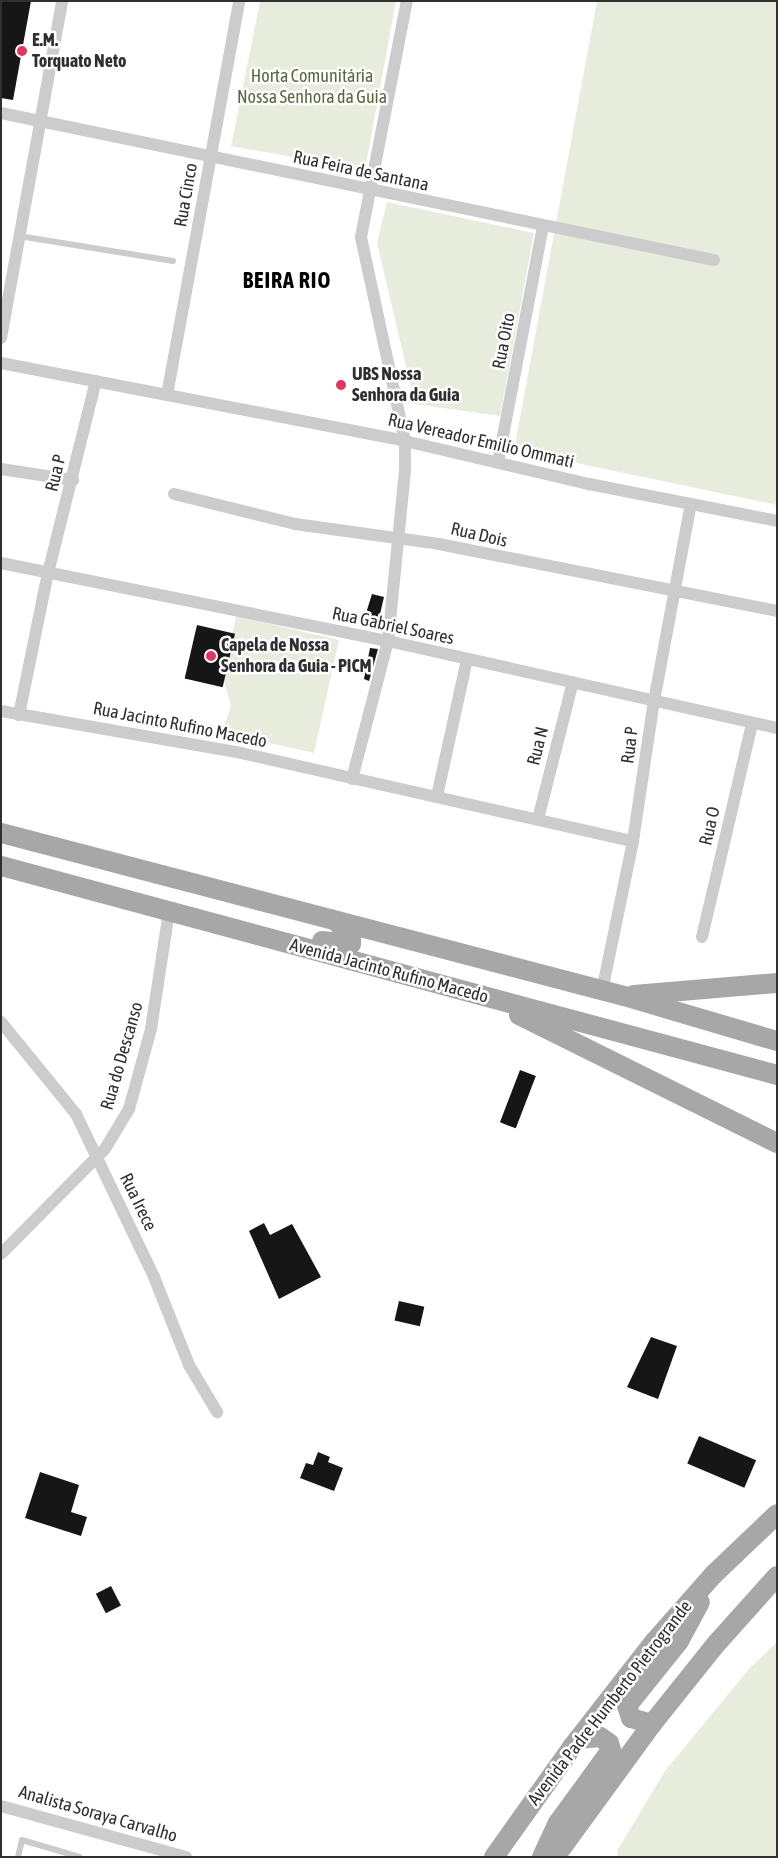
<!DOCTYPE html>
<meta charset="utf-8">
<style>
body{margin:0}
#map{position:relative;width:778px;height:1858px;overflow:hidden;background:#fff;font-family:"Asap Condensed",sans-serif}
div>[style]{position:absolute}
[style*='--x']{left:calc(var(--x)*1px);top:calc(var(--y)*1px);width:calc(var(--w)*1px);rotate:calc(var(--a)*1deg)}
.green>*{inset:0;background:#e7ecdd}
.building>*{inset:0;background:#161616;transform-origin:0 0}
.lane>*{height:6px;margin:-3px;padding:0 3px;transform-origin:3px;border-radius:3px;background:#ccc}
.street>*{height:12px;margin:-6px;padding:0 6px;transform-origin:6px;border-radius:6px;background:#ccc}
.primary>*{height:20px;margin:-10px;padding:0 10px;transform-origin:10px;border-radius:10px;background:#a7a7a7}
.dots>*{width:14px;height:14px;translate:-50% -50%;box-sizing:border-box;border:2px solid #fff;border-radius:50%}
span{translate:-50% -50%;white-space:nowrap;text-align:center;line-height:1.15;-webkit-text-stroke:5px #fff;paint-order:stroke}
.poi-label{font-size:18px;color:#2f2f2f;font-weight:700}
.left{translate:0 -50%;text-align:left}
.park-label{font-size:18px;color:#59693e}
.street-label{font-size:18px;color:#2f2f2f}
.district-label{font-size:22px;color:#000;font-weight:700;letter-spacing:1px}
.frame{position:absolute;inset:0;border:2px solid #2f2f2f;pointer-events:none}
</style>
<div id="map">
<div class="green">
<i style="clip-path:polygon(260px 1px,396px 1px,365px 170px,231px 146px)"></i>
<i style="clip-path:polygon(597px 1px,777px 1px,777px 505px,514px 450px)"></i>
<i style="clip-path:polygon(387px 202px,534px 233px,500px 416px,415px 404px,377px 243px)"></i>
<i style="clip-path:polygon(236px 616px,339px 640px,314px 753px,216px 731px,225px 723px,231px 706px,223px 678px)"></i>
<i style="clip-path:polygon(777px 1642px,777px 1857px,618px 1857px,617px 1851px,665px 1771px,748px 1670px)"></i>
</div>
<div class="building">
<i style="clip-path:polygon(1px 1px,31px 1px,13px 100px,1px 98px)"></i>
<i style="clip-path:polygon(372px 594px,384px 597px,377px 627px,362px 626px)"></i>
<i style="left:197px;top:625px;width:39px;height:55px;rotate:13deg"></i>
<i style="clip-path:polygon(370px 648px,378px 649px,369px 681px,364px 679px)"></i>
<i style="left:520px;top:1070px;width:17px;height:56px;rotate:21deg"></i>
<i style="clip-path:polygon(264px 1223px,270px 1235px,292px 1224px,321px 1277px,279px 1299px,249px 1231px)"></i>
<i style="left:399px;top:1301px;width:26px;height:20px;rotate:13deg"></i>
<i style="clip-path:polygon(651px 1337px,677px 1346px,658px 1399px,627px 1387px)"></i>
<i style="left:699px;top:1436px;width:62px;height:30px;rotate:23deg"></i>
<i style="clip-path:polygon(318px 1452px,330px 1457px,328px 1462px,343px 1468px,334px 1491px,300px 1478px,306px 1463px,313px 1465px)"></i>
<i style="clip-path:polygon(40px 1472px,79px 1485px,71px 1512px,87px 1517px,81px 1536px,25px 1518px)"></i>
<i style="left:111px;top:1586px;width:22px;height:17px;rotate:63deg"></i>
</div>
<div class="lane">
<i style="--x:19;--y:236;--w:156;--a:9.2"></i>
<i style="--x:18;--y:1857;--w:17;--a:-77"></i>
<i style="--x:22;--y:1840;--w:60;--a:16.3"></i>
</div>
<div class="street">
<i style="--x:1;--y:113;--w:728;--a:11.65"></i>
<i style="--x:1;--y:338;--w:342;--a:-79.7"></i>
<i style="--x:1;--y:363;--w:411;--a:10.9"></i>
<i style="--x:405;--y:441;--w:189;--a:13.2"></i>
<i style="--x:589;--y:484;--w:192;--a:11.1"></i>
<i style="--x:167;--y:395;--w:401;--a:-79.6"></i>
<i style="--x:498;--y:462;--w:241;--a:-79.2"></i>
<i style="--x:1;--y:469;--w:73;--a:8.7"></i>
<i style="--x:174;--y:494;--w:125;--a:13.9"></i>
<i style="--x:295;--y:524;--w:145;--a:7.9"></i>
<i style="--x:439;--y:544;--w:345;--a:11.2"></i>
<i style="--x:1;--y:563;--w:395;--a:11.4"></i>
<i style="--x:388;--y:641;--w:399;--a:12.6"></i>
<i style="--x:1;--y:711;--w:244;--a:9.9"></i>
<i style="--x:241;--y:753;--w:402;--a:12.7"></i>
<i style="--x:19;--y:715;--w:145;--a:-78.5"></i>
<i style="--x:48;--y:573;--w:198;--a:-76"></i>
<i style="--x:352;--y:779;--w:143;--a:-75.4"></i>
<i style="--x:388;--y:641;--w:172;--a:-84.3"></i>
<i style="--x:405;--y:470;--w:29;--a:-90"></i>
<i style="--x:405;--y:441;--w:209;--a:-102.2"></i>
<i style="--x:361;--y:237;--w:240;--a:-79"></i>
<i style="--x:437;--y:796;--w:139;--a:-77.6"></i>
<i style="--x:538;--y:819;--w:141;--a:-75.7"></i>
<i style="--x:702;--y:937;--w:220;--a:-76.8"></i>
<i style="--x:602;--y:991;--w:153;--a:-78.3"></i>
<i style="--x:633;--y:841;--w:142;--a:-81.5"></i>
<i style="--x:654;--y:701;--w:200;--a:-79.4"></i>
<i style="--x:1;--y:1022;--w:119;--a:50.8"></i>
<i style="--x:76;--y:1114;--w:181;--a:64.4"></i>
<i style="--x:154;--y:1277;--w:95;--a:68.3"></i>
<i style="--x:189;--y:1365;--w:55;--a:59.2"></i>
<i style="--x:1;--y:1254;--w:148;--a:-45.3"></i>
<i style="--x:105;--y:1149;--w:47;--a:-59"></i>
<i style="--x:129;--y:1109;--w:83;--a:-74.6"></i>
<i style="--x:151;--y:1029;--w:119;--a:-81.3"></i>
<i style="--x:1;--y:1806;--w:192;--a:15.4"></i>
</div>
<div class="primary">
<i style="--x:1;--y:833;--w:644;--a:14.66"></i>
<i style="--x:624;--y:996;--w:159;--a:16.4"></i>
<i style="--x:1;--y:866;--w:804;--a:15.07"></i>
<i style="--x:322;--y:941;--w:29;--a:6"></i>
<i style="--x:351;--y:944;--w:7;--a:-90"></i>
<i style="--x:351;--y:937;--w:22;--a:-133"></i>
<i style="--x:634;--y:995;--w:144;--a:-4.8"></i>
<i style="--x:519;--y:1015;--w:288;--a:26.4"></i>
<i style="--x:652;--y:1724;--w:22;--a:-164"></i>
<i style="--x:631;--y:1718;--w:13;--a:-108"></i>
<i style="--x:627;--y:1706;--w:83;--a:-51.3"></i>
<i style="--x:679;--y:1641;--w:44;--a:-61.7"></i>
<i style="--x:494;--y:1857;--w:136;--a:-54.6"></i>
<i style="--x:573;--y:1746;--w:132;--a:-52.1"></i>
<i style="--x:654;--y:1642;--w:89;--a:-48.6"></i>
<i style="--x:713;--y:1575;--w:88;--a:-43.6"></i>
<i style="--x:542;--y:1857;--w:38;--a:-65"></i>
<i style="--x:558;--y:1823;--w:90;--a:-54"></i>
<i style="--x:611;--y:1750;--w:7;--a:-106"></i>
<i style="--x:609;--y:1743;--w:11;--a:-146"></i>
<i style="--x:600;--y:1737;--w:22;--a:175"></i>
<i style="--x:555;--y:1857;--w:165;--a:-53.9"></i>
<i style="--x:652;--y:1724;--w:104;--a:-51.3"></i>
<i style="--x:717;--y:1643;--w:90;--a:-48.2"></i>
</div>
<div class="dots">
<i style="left:22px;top:51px;background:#df3860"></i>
<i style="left:341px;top:385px;background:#df3860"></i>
<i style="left:211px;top:656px;background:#df3860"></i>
</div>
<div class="poi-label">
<span class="left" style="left:32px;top:51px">E.M.<br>Torquato Neto</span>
<span class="left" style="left:352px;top:385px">UBS Nossa<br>Senhora da Guia</span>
<span class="left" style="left:221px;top:656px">Capela de Nossa<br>Senhora da Guia - PICM</span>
</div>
<div class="park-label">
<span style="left:312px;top:87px">Horta Comunitária<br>Nossa Senhora da Guia</span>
</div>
<div class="street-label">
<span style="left:361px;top:171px;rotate:12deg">Rua Feira de Santana</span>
<span style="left:186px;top:195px;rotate:-80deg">Rua Cinco</span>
<span style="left:504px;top:341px;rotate:-79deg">Rua Oito</span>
<span style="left:481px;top:441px;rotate:13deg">Rua Vereador Emilío Ommati</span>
<span style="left:56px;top:473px;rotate:-76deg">Rua P</span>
<span style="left:479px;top:535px;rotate:13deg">Rua Dois</span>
<span style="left:393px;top:626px;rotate:12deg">Rua Gabriel Soares</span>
<span style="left:180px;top:725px;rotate:11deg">Rua Jacinto Rufino Macedo</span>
<span style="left:630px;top:745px;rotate:-83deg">Rua P</span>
<span style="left:538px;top:746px;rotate:-76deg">Rua N</span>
<span style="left:710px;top:826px;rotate:-77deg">Rua O</span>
<span style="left:389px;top:971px;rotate:15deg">Avenida Jacinto Rufino Macedo</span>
<span style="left:122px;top:1056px;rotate:-74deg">Rua do Descanso</span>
<span style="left:138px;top:1202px;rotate:64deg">Rua Irece</span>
<span style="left:610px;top:1703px;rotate:-52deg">Avenida Padre Humberto Pietrogrande</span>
<span style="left:98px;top:1814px;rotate:16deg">Analista Soraya Carvalho</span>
</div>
<div class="district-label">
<span style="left:287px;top:281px">BEIRA RIO</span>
</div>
<div class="frame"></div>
</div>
